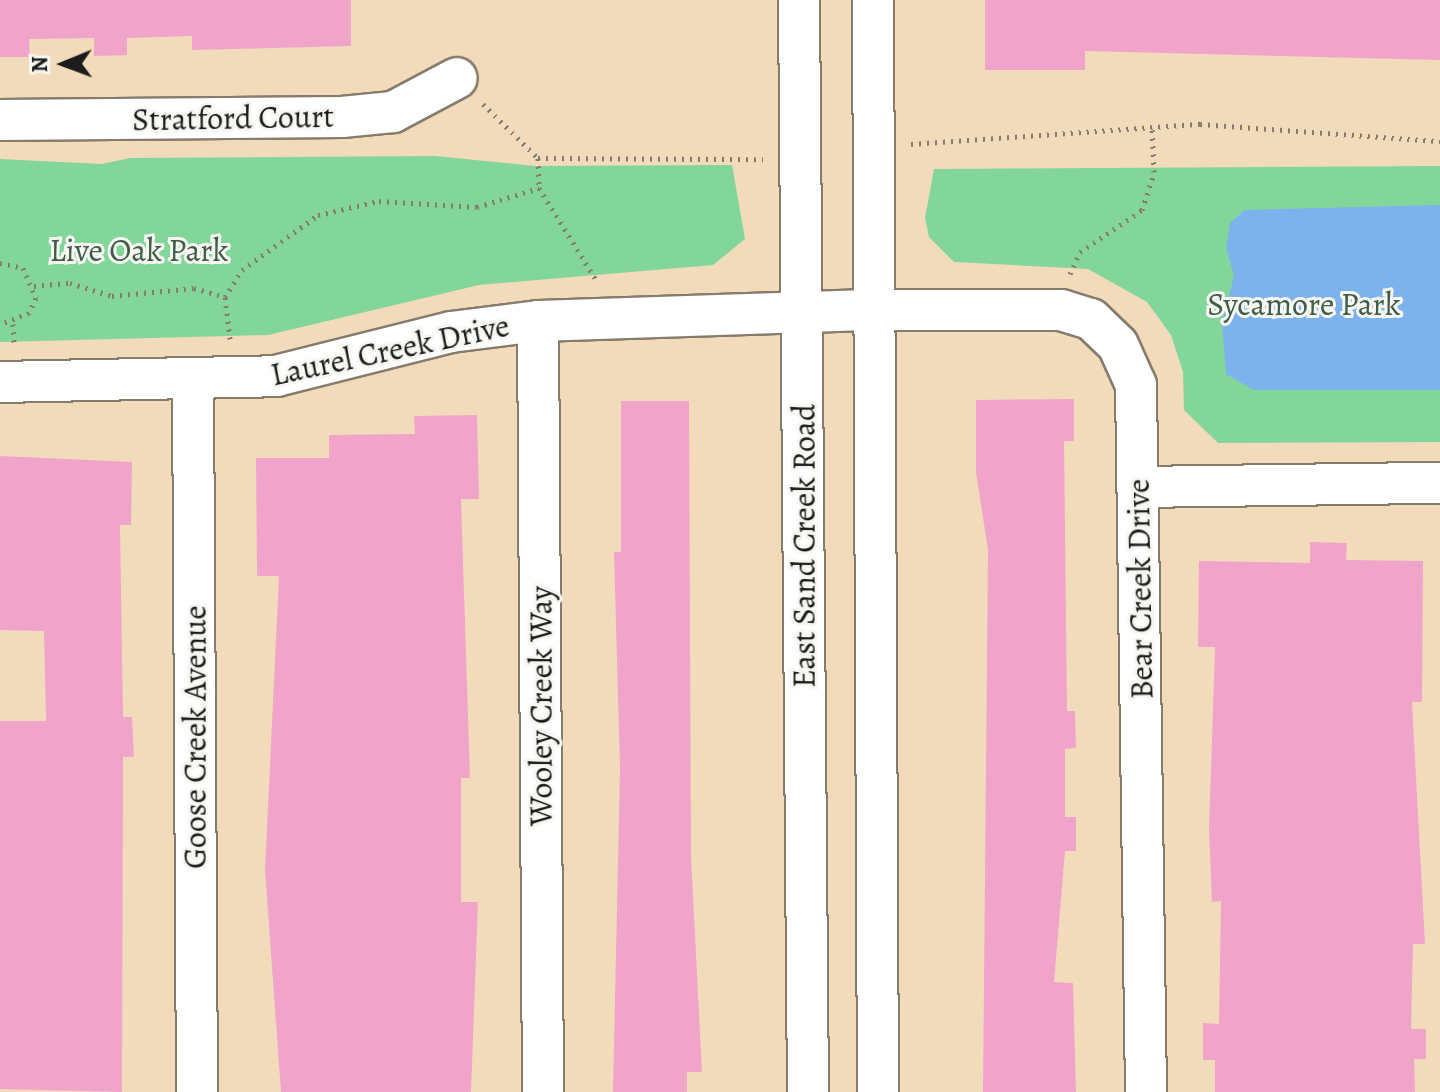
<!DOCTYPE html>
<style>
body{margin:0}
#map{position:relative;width:1440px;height:1092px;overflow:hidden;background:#f1dbbb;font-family:Alegreya,serif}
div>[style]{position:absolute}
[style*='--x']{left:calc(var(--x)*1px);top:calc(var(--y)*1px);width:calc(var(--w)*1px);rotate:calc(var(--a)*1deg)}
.green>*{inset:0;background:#82d699}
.water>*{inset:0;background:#7db3ec}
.building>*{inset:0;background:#f1a4ca}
.path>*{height:5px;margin-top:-2.5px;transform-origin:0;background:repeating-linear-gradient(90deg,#867c6c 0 2px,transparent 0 8px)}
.roads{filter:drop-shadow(2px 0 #867c6c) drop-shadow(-2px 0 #867c6c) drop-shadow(0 2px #867c6c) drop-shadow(0 -2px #867c6c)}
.minor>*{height:40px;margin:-20px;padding:0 20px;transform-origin:20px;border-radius:20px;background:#fff}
span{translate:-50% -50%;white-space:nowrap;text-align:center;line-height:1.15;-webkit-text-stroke:6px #f6f6f2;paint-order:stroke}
.street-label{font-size:32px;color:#1c1c1c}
.park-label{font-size:32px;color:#405d48}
.north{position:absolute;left:24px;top:24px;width:80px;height:80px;-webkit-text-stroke:6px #f6f6f2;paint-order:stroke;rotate:269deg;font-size:22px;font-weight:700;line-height:32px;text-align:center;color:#1c1c1c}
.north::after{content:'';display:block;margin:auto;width:28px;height:36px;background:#1c1c1c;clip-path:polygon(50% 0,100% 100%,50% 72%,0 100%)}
</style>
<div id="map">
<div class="green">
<i style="clip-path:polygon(435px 156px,535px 166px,732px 165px,745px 239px,713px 265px,479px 285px,268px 335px,0 342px,0 159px,102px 164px,130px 158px)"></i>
<i style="clip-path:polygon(1440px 166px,1440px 442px,1218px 443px,1184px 410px,1183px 372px,1171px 335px,1147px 302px,1088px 269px,954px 262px,929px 237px,925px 218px,934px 169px)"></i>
</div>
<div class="water">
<i style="clip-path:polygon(1440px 205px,1440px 390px,1254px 390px,1226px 374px,1222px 323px,1234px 276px,1226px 248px,1230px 223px,1245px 210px)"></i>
</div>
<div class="building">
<i style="clip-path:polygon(0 0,351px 0,351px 46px,192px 50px,192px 36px,127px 38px,127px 55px,94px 56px,94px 38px,29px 39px,30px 57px,0 57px)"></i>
<i style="clip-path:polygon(985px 0,1440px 0,1440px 60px,1085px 51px,1085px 70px,985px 70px)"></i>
<i style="clip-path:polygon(1074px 399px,1074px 441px,1064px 441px,1067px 711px,1075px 711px,1076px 748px,1065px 749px,1065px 817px,1076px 817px,1076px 851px,1065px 851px,1054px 982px,1073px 983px,1076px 1092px,983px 1092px,988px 550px,976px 472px,976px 400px)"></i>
<i style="clip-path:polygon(621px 401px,689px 401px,691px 857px,702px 1072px,687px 1072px,687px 1092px,613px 1092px,620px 769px,614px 552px,621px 552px)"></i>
<i style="clip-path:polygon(477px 415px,479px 499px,461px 499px,470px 778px,461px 778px,461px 902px,478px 902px,471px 1092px,281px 1092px,265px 870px,279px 576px,257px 576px,256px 458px,329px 458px,329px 435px,415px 434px,414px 416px)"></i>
<i style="clip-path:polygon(0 456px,132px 462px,131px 525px,120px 525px,123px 717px,132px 717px,134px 757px,123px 757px,122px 1092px,0 1089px,0 721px,46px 721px,44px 631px,0 630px)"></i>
<i style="clip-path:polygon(1310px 542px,1347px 543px,1346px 560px,1423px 561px,1422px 702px,1412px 702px,1425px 944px,1413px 944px,1411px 1029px,1426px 1029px,1426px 1059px,1414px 1059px,1415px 1092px,1215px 1092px,1215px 1060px,1203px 1060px,1203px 1023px,1219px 1024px,1221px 901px,1212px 902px,1209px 829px,1215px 647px,1198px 647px,1199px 561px,1310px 563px)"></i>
</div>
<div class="path">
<i style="--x:483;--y:104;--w:77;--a:44.5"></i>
<i style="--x:538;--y:158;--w:225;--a:0.3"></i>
<i style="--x:911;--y:144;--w:290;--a:-4"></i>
<i style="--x:1200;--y:124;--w:241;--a:4.1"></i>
<i style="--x:538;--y:158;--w:30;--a:88"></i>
<i style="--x:539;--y:188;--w:110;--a:58.1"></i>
<i style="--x:0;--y:263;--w:24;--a:12"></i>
<i style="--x:23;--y:268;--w:33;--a:67"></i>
<i style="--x:36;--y:298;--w:17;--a:115"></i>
<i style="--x:29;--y:313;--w:31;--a:159"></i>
<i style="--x:1070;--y:274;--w:24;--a:-66"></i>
<i style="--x:1080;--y:252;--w:75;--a:-34.1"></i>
<i style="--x:1142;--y:210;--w:40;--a:-72"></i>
<i style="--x:1154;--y:172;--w:46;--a:-92.5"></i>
<i style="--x:34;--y:286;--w:36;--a:-5"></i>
<i style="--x:70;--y:283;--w:44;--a:17.2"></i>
<i style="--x:112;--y:296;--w:82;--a:-5.6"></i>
<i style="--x:194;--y:288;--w:32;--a:16"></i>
<i style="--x:13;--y:324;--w:19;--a:87"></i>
<i style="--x:230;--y:339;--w:42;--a:-96.8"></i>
<i style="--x:225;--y:297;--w:32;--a:-58"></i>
<i style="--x:242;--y:270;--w:94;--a:-35.9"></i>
<i style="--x:318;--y:215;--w:63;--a:-12.9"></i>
<i style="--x:379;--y:201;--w:98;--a:3.5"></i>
<i style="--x:477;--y:207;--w:65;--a:-17"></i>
</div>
<div class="roads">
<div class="minor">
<i style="--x:799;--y:0;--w:1092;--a:89.53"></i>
<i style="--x:873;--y:0;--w:1092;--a:89.74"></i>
<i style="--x:0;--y:120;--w:342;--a:-0.5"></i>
<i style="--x:342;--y:117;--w:51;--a:-5.6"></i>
<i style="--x:393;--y:112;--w:72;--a:-28"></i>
<i style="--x:538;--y:321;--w:771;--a:89.63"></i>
<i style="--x:0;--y:382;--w:276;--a:-1.2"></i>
<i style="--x:276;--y:376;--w:180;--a:-14.1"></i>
<i style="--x:451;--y:332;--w:88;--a:-7.2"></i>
<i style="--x:538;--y:321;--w:337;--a:-1.9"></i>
<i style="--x:875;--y:310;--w:186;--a:0"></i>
<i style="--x:1061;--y:310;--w:31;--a:17"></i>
<i style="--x:1091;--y:319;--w:37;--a:44"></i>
<i style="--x:1118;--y:345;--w:44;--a:65.8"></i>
<i style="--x:1136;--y:385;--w:707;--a:89.19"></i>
<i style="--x:193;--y:382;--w:710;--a:89.68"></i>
<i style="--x:1138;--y:487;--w:302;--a:-0.8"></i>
</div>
</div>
<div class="street-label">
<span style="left:233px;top:118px;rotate:-1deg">Stratford Court</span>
<span style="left:390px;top:350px;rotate:-12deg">Laurel Creek Drive</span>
<span style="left:804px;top:546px;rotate:-90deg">East Sand Creek Road</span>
<span style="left:1140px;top:589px;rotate:-91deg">Bear Creek Drive</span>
<span style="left:541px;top:706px;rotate:-90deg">Wooley Creek Way</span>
<span style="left:195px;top:737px;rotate:-90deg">Goose Creek Avenue</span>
</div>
<div class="park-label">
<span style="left:139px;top:250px">Live Oak Park</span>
<span style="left:1304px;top:304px">Sycamore Park</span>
</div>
<div class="north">N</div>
</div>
